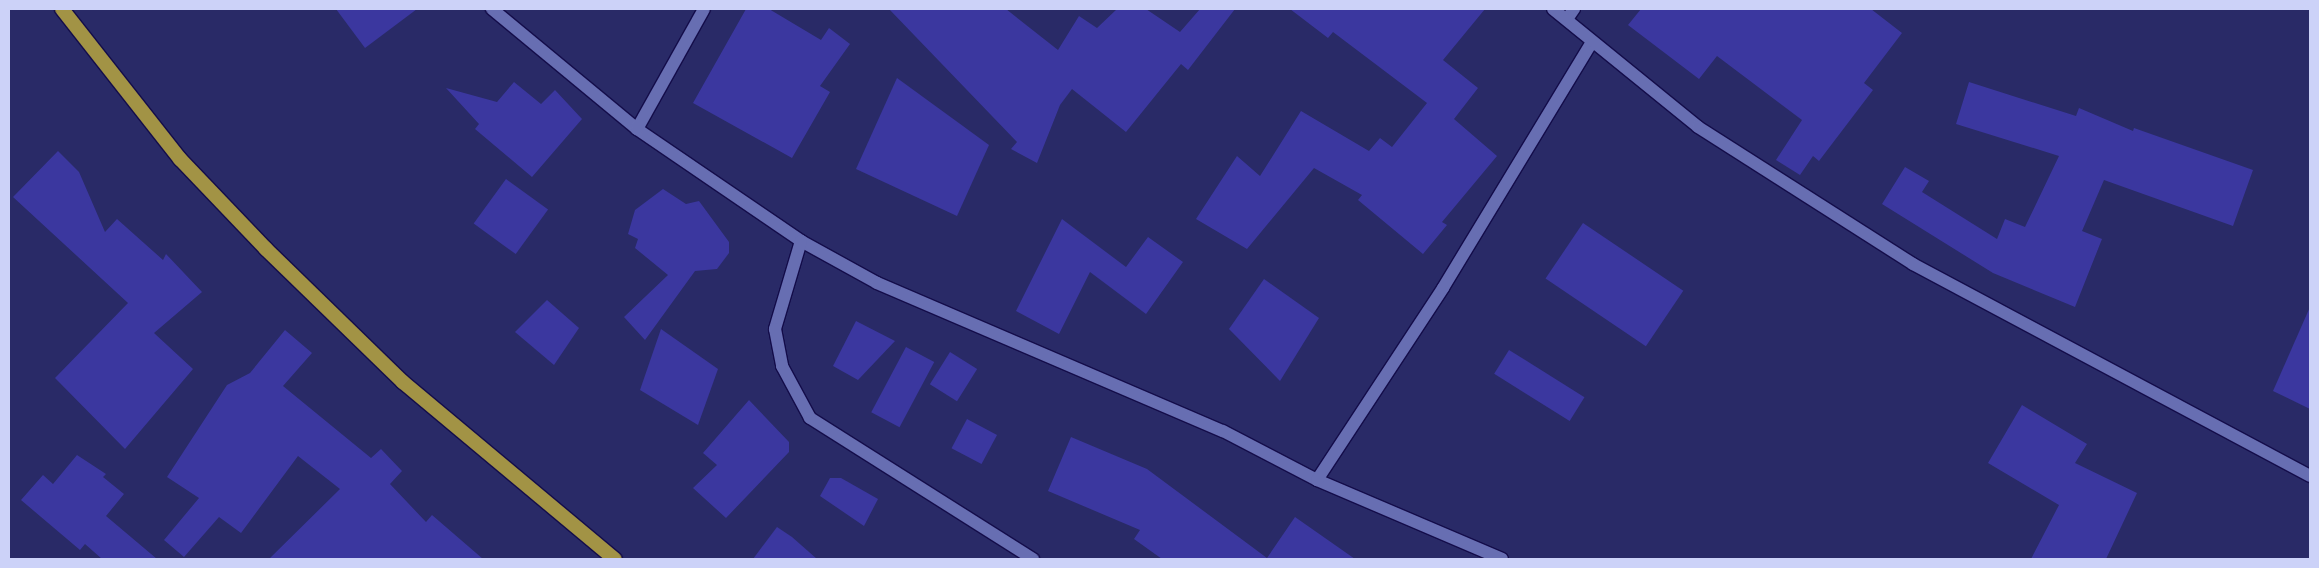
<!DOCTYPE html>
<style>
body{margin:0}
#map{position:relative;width:2319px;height:568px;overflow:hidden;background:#292a67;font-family:"Crimson Pro",serif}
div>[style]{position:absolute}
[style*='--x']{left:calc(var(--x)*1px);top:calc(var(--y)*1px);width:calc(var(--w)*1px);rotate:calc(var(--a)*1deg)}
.building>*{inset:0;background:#3b379f;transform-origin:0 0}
.roads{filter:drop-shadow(1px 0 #140d4a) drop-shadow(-1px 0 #140d4a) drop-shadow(0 1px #140d4a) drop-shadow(0 -1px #140d4a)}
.minor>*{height:12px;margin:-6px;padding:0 6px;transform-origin:6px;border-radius:6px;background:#676eb2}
.tertiary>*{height:12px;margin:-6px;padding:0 6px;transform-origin:6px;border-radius:6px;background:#676eb2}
.trunk>*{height:14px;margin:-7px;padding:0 7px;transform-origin:7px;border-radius:7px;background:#a29345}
span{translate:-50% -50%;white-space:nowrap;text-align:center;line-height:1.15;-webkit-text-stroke:4.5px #292a67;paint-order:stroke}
.frame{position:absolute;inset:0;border:10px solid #ccd2f8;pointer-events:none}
</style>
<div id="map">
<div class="building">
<i style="clip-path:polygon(336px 9px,417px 9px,365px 48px)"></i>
<i style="clip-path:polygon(746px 9px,769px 9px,821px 40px,829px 28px,850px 44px,820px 86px,830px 92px,792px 158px,693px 103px)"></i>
<i style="clip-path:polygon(889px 9px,1006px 9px,1058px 50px,1079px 16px,1097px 28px,1117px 9px,1146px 9px,1180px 32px,1200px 9px,1235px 9px,1188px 70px,1181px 64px,1126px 132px,1072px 89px,1060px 105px,1037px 163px,1011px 149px,1017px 142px)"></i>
<i style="clip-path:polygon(1290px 9px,1485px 9px,1443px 60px,1478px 88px,1454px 119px,1497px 156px,1442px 222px,1447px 225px,1423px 254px,1358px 200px,1362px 195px,1314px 168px,1247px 249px,1196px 219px,1237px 156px,1260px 176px,1301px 111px,1369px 151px,1380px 138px,1392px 147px,1427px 103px,1333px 32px,1328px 38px)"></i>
<i style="clip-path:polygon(1641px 9px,1871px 9px,1902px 33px,1864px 83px,1873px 90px,1819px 161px,1813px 156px,1800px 175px,1776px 160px,1802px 120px,1717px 56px,1699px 79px,1628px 25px)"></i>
<i style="clip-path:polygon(897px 78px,989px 145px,957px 216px,856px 169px)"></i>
<i style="clip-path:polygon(514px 82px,541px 104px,555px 90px,582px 119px,532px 177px,475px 129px,479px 124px,446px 88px,497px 102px)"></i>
<i style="clip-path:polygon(1969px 82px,2076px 116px,2079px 108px,2133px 131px,2134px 128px,2253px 170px,2233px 226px,2104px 180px,2082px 231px,2102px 239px,2075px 307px,1993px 273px,1882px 204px,1905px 167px,1929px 181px,1922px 192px,1997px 239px,2005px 219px,2025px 227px,2059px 156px,1956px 124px)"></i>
<i style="clip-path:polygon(58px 151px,79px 172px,105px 232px,117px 219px,163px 260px,166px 254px,202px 292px,154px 333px,193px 369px,125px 449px,55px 378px,128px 303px,13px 197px)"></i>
<i style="left:506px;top:179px;width:52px;height:55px;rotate:36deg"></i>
<i style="clip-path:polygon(663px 189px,686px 204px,699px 201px,729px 242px,729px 253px,717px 269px,695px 271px,645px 340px,624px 317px,668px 275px,635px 248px,638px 239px,628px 234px,635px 210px)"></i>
<i style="clip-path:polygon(1062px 219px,1126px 267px,1148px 237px,1183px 262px,1146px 314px,1090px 272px,1059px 334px,1016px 311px)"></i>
<i style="left:1583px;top:223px;width:121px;height:67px;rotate:34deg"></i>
<i style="clip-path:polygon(1264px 279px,1319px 318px,1280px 381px,1229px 329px)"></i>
<i style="clip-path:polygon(547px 300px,579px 328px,554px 365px,515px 332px)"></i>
<i style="clip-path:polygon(2310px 307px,2310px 409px,2273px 391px)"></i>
<i style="clip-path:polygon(856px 321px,895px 341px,858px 380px,833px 366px)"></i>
<i style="clip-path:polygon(661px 329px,718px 369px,698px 425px,640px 390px)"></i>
<i style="clip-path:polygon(285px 330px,312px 353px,283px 386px,371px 458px,381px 449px,402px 471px,390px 484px,426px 522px,432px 515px,483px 559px,269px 559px,340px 489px,298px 456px,241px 533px,219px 517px,184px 557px,164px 540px,199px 498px,167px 477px,227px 385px,250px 373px)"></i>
<i style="left:906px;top:347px;width:32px;height:74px;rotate:28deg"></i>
<i style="left:1509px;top:350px;width:89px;height:28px;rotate:32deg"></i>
<i style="left:950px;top:352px;width:32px;height:38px;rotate:32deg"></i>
<i style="clip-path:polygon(749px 400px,789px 442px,789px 452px,726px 518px,693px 488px,717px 465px,703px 453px)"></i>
<i style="clip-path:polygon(2022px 405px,2087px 444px,2075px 463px,2137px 493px,2106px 559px,2031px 559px,2059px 505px,1988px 463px)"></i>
<i style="left:967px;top:419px;width:34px;height:33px;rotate:28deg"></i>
<i style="clip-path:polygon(1071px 437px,1147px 469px,1267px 558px,1295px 517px,1355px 559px,1162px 559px,1134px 539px,1140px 530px,1048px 491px)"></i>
<i style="clip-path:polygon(77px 455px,106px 474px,103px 477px,124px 494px,106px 516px,157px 559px,102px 559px,85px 544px,80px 550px,21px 500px,43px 475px,53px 484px)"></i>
<i style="clip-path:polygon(830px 478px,841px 478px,878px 499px,864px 526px,820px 496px)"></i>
<i style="clip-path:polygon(777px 527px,792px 537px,817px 559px,753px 559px)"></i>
</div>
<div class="roads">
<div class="minor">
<i style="--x:492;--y:9;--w:188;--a:39.6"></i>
<i style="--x:637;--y:129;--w:199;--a:34.3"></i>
<i style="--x:801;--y:241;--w:87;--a:28.9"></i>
<i style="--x:877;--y:283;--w:376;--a:23.2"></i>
<i style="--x:1223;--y:431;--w:106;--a:27.5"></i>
<i style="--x:1317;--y:480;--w:201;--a:23.1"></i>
<i style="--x:1567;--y:19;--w:12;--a:-55"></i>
<i style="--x:637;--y:129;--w:137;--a:-60.8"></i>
<i style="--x:801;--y:241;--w:92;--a:106.5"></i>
<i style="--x:775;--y:329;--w:38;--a:79"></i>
<i style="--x:782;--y:366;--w:59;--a:61.7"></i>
<i style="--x:810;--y:418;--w:264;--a:32.3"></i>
<i style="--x:1317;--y:480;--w:230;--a:-56.7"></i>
<i style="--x:1443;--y:288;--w:288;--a:-58.8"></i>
</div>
<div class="tertiary">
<i style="--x:1553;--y:9;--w:187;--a:39.1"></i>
<i style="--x:1698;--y:127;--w:255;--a:32.5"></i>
<i style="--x:1913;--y:264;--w:450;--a:28.1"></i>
</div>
<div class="trunk">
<i style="--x:62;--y:9;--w:191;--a:51.8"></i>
<i style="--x:180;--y:159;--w:124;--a:46.3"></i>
<i style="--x:266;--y:249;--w:191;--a:44.2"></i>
<i style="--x:403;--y:382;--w:276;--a:39.9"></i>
</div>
</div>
<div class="frame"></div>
</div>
